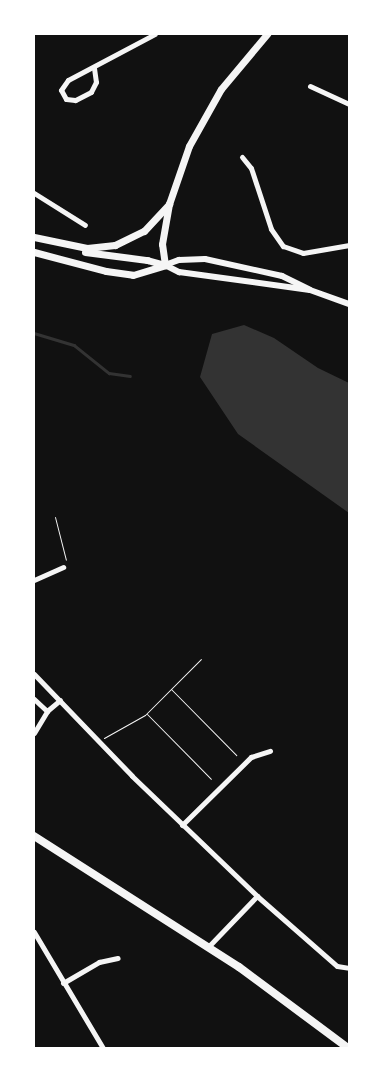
<!DOCTYPE html>
<style>
body{margin:0}
#map{position:relative;width:383px;height:1082px;overflow:hidden;background:#111;font-family:"Open Sans",sans-serif}
div>[style]{position:absolute}
[style*='--x']{left:calc(var(--x)*1px);top:calc(var(--y)*1px);width:calc(var(--w)*1px);rotate:calc(var(--a)*1deg)}
.water>*{inset:0;background:#333}
.stream>*{height:2.5px;margin:-1.25px;padding:0 1.25px;transform-origin:1.25px;border-radius:1.25px;background:#333}
.path>*{height:1px;margin:-0.5px;padding:0 0.5px;transform-origin:0.5px;border-radius:0.5px;background:#f5f5f5}
.minor>*{height:5px;margin:-2.5px;padding:0 2.5px;transform-origin:2.5px;border-radius:2.5px;background:#f5f5f5}
.tertiary>*{height:6px;margin:-3px;padding:0 3px;transform-origin:3px;border-radius:3px;background:#f5f5f5}
.secondary>*{height:7px;margin:-3.5px;padding:0 3.5px;transform-origin:3.5px;border-radius:3.5px;background:#f5f5f5}
.primary>*{height:8px;margin:-4px;padding:0 4px;transform-origin:4px;border-radius:4px;background:#f5f5f5}
span{translate:-50% -50%;white-space:nowrap;text-align:center;line-height:1.15;-webkit-text-stroke:5px #fff;paint-order:stroke}
.frame{position:absolute;inset:0;border:35px solid #fff;pointer-events:none}
</style>
<div id="map">
<div class="water">
<i style="clip-path:polygon(244px 325px,274px 338px,318px 368px,349px 383px,349px 513px,238px 434px,200px 377px,212px 334px)"></i>
</div>
<div class="stream">
<i style="--x:34;--y:333;--w:42;--a:16.7"></i>
<i style="--x:74;--y:345;--w:45;--a:38.7"></i>
<i style="--x:109;--y:373;--w:21;--a:8"></i>
</div>
<div class="path">
<i style="--x:55;--y:517;--w:44;--a:75.7"></i>
<i style="--x:171;--y:689;--w:93;--a:45.4"></i>
<i style="--x:147;--y:714;--w:91;--a:45.4"></i>
<i style="--x:104;--y:738;--w:47;--a:-29.3"></i>
<i style="--x:145;--y:715;--w:79;--a:-45"></i>
</div>
<div class="minor">
<i style="--x:94;--y:68;--w:14;--a:82"></i>
<i style="--x:96;--y:82;--w:11;--a:117"></i>
<i style="--x:91;--y:92;--w:18;--a:153"></i>
<i style="--x:75;--y:100;--w:9;--a:-174"></i>
<i style="--x:66;--y:99;--w:10;--a:-119"></i>
<i style="--x:61;--y:90;--w:12;--a:-55"></i>
<i style="--x:68;--y:80;--w:98;--a:-27.9"></i>
<i style="--x:310;--y:86;--w:43;--a:24.8"></i>
<i style="--x:242;--y:157;--w:14;--a:51"></i>
<i style="--x:251;--y:168;--w:64;--a:71.8"></i>
<i style="--x:271;--y:229;--w:21;--a:55"></i>
<i style="--x:283;--y:246;--w:21;--a:19"></i>
<i style="--x:303;--y:253;--w:47;--a:-9.9"></i>
<i style="--x:34;--y:193;--w:60;--a:32.1"></i>
<i style="--x:34;--y:580;--w:32;--a:-24"></i>
<i style="--x:34;--y:674;--w:141;--a:46.1"></i>
<i style="--x:132;--y:776;--w:173;--a:43.8"></i>
<i style="--x:257;--y:896;--w:106;--a:41.2"></i>
<i style="--x:337;--y:966;--w:12;--a:9"></i>
<i style="--x:34;--y:699;--w:18;--a:43"></i>
<i style="--x:34;--y:733;--w:26;--a:-59"></i>
<i style="--x:47;--y:711;--w:17;--a:-40"></i>
<i style="--x:182;--y:825;--w:97;--a:-44.6"></i>
<i style="--x:251;--y:757;--w:20;--a:-18"></i>
<i style="--x:34;--y:932;--w:135;--a:59.3"></i>
<i style="--x:208;--y:947;--w:71;--a:-46.1"></i>
<i style="--x:63;--y:983;--w:42;--a:-30.3"></i>
<i style="--x:99;--y:962;--w:19;--a:-12"></i>
</div>
<div class="tertiary">
<i style="--x:165;--y:265;--w:16;--a:27"></i>
<i style="--x:179;--y:272;--w:132;--a:7.8"></i>
<i style="--x:310;--y:290;--w:41;--a:19.7"></i>
<i style="--x:165;--y:265;--w:15;--a:-20"></i>
<i style="--x:179;--y:260;--w:26;--a:-2"></i>
<i style="--x:205;--y:259;--w:79;--a:12.4"></i>
<i style="--x:282;--y:276;--w:30;--a:26"></i>
</div>
<div class="secondary">
<i style="--x:34;--y:237;--w:54;--a:11.7"></i>
<i style="--x:87;--y:248;--w:28;--a:-6"></i>
<i style="--x:115;--y:245;--w:32;--a:-26"></i>
<i style="--x:144;--y:231;--w:37;--a:-47"></i>
<i style="--x:34;--y:252;--w:74;--a:14.8"></i>
<i style="--x:106;--y:271;--w:27;--a:8"></i>
<i style="--x:133;--y:275;--w:34;--a:-17"></i>
<i style="--x:85;--y:252;--w:63;--a:7.4"></i>
<i style="--x:147;--y:260;--w:19;--a:16"></i>
<i style="--x:165;--y:265;--w:21;--a:-98"></i>
<i style="--x:162;--y:244;--w:41;--a:-80.1"></i>
<i style="--x:169;--y:204;--w:61;--a:-71"></i>
<i style="--x:189;--y:146;--w:65;--a:-60.7"></i>
<i style="--x:221;--y:89;--w:72;--a:-50.1"></i>
</div>
<div class="primary">
<i style="--x:34;--y:836;--w:243;--a:32.6"></i>
<i style="--x:239;--y:967;--w:136;--a:36.6"></i>
</div>
<div class="frame"></div>
</div>
